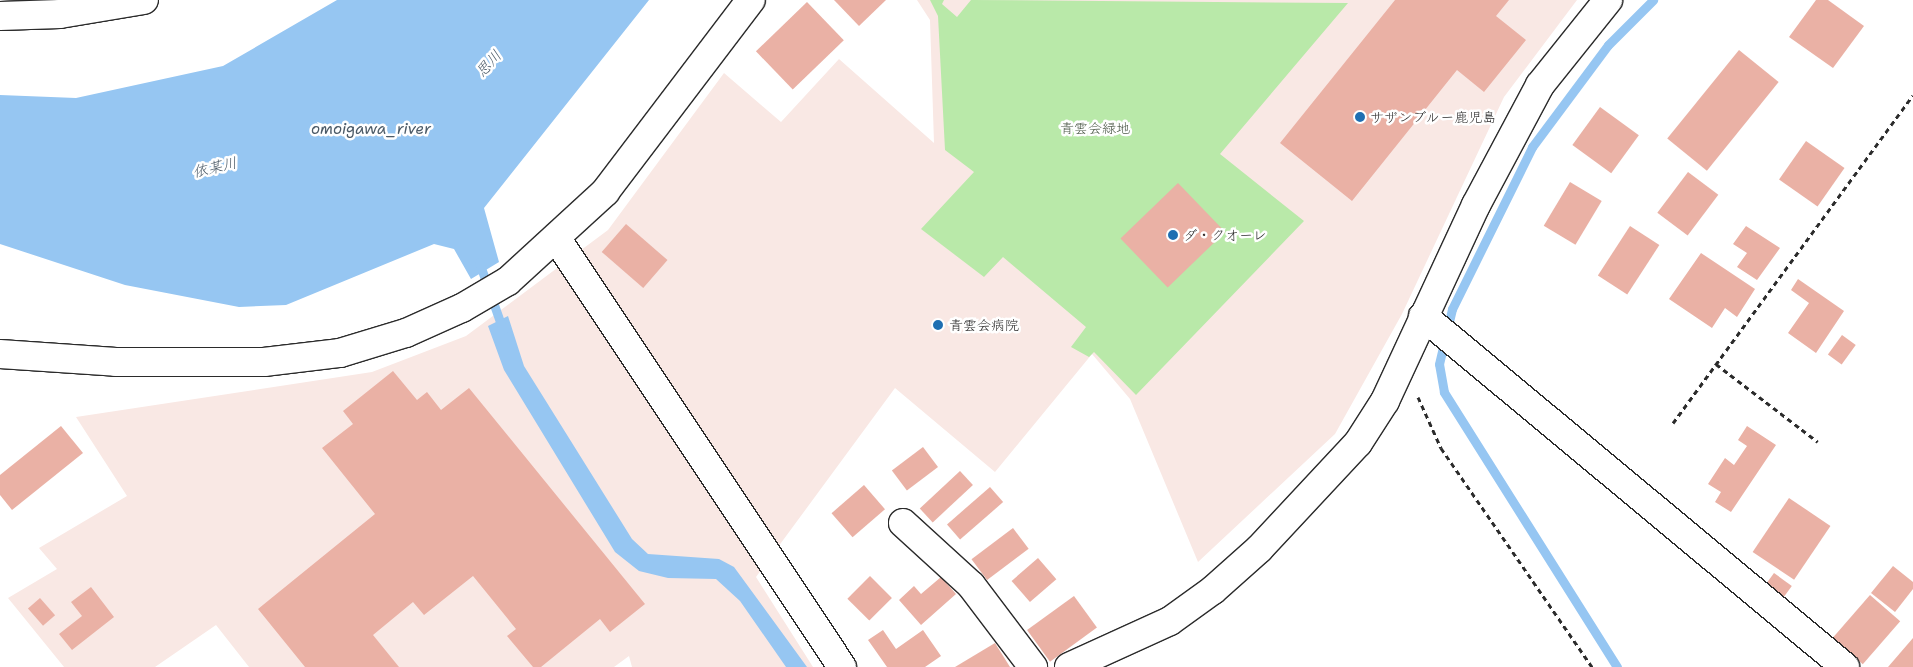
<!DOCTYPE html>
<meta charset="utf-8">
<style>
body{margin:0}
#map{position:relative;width:1913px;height:667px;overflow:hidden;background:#fff;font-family:"Shantell Sans","Klee One",sans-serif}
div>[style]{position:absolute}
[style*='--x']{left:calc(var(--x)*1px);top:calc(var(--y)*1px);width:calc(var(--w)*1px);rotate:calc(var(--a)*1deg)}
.built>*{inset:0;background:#f9e8e4}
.green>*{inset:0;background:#b9e9a9}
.water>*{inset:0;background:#96c6f2}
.stream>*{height:9px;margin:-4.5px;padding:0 4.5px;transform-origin:4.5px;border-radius:4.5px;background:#96c6f2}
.building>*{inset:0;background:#eab1a5;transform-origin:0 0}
.path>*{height:3px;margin-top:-1.5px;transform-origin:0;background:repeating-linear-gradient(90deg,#2b2b2b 0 5px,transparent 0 9px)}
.roads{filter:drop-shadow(1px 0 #2b2b2b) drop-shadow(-1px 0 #2b2b2b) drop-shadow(0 1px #2b2b2b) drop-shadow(0 -1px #2b2b2b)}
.minor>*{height:28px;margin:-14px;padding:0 14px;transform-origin:14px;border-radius:14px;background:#fff}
.dots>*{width:14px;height:14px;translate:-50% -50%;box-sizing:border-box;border:2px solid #fff;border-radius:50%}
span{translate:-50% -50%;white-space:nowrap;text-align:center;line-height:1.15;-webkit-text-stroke:5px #fff;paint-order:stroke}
.poi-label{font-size:14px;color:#2b2b2b}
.left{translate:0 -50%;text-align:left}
.park-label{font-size:14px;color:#4e5a4a}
.water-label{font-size:15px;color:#4b5a67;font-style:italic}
</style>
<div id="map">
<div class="built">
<i style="clip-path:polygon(917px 0,1577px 0,1504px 97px,1402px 314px,1335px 434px,1198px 562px,1130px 399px,1092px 354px,995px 472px,895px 388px,756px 577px,813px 667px,632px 667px,629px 656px,614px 667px,249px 667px,216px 625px,155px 667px,64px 667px,8px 598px,57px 569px,39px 548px,127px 496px,76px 417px,372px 372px,466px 336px,608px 230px,724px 73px,781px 122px,839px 59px,934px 143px,930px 20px)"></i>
</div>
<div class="green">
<i style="clip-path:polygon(930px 0,944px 0,942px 4px,957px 17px,971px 0,1348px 3px,1220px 154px,1304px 221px,1136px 395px,1094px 352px,1089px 357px,1071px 347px,1086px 327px,1003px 257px,984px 277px,921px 229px,974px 172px,945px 150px,938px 16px)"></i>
</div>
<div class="water">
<i style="clip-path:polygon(337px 0,649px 0,484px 208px,499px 262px,471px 279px,454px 249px,434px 244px,286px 305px,239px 307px,125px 285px,0 244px,0 95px,76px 98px,223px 66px)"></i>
<i style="clip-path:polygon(508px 316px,524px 366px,632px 539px,648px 554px,719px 559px,734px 567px,807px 667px,786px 667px,740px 601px,716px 579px,668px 578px,639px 571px,615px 552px,504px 370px,488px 326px)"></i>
</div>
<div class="stream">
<i style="--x:479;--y:262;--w:72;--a:70.6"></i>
<i style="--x:1617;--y:667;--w:325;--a:-122.2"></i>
<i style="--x:1444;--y:392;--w:28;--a:-100"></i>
<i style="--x:1439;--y:364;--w:57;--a:-76.7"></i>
<i style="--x:1452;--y:309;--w:181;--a:-63.7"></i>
<i style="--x:1532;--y:147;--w:127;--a:-53.3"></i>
<i style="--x:1608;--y:45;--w:64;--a:-45"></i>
</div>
<div class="building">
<i style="clip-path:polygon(834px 0,886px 0,859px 26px)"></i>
<i style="clip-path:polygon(1395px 0,1509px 0,1496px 16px,1526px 40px,1484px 92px,1457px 70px,1352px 201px,1280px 143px)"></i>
<i style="clip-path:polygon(1816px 0,1828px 0,1864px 26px,1833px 68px,1789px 37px)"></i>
<i style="left:807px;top:2px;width:53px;height:71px;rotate:46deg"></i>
<i style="left:1739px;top:50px;width:51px;height:114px;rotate:39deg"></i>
<i style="left:1600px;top:107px;width:48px;height:47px;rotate:36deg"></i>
<i style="left:1806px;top:141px;width:47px;height:47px;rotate:35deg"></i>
<i style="left:1688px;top:172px;width:38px;height:51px;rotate:37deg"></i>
<i style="left:1570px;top:182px;width:37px;height:51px;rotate:31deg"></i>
<i style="left:1178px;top:183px;width:68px;height:80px;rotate:46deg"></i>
<i style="left:626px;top:224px;width:55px;height:37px;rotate:41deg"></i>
<i style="left:1630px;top:226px;width:35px;height:59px;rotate:33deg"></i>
<i style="clip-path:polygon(1746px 226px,1780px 248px,1757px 280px,1737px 267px,1747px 253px,1733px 244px)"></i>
<i style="clip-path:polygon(1701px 253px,1755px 289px,1737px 317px,1725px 308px,1712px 328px,1669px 299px)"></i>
<i style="clip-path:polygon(1798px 279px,1844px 311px,1816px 353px,1788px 333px,1809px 303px,1791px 290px)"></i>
<i style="left:1842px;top:335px;width:17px;height:24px;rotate:36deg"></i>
<i style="clip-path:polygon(393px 371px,417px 400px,427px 392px,441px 410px,469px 388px,645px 604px,610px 632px,600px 619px,541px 667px,533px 667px,507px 636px,516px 629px,473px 576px,424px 615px,413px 602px,373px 635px,399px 667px,305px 667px,258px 609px,375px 514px,322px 448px,353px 424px,343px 411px)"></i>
<i style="clip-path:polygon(61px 426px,83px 453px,12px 510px,0 495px,0 475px)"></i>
<i style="clip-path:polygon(1747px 426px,1776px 445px,1731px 512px,1715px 502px,1721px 492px,1708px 484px,1725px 458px,1734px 465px,1747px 446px,1738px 440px)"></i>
<i style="left:923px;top:447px;width:25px;height:39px;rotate:53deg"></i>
<i style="left:960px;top:471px;width:19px;height:55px;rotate:47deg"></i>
<i style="left:864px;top:485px;width:32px;height:43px;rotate:49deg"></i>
<i style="left:990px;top:487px;width:20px;height:57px;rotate:49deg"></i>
<i style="left:1789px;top:498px;width:50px;height:65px;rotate:34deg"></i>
<i style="left:1013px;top:528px;width:26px;height:52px;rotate:53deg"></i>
<i style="left:1038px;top:558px;width:28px;height:35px;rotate:49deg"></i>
<i style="clip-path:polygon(1893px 566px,1913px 582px,1913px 589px,1895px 612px,1871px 593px)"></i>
<i style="left:1774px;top:573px;width:22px;height:21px;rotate:36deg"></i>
<i style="left:870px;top:576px;width:31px;height:32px;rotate:45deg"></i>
<i style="clip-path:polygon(941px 577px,956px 594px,921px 625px,899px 600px,914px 586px,921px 594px)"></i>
<i style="clip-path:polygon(91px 587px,114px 617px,72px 650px,59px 634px,82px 616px,71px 602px)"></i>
<i style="left:1870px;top:595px;width:40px;height:57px;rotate:41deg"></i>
<i style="left:1074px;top:596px;width:39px;height:58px;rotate:54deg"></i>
<i style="left:40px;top:598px;width:23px;height:16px;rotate:49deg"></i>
<i style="clip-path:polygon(883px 630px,896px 649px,923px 630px,941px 656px,925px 667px,887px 667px,868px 640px)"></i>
<i style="clip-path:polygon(1913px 638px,1913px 667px,1888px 667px)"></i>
<i style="clip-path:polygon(995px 643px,1010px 667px,955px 667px)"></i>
</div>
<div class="path">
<i style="--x:1716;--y:364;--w:128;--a:37.4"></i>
<i style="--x:1418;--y:397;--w:56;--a:65.7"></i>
<i style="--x:1441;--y:448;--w:266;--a:55.4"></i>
<i style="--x:1673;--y:423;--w:406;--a:-53.8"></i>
</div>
<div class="roads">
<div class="minor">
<i style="--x:0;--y:16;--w:60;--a:-1.9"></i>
<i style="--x:60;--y:14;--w:85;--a:-9.5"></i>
<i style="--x:557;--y:239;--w:514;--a:56.34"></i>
<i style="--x:1423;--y:316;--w:549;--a:39.75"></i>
<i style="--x:0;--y:354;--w:116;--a:3.9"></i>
<i style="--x:116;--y:362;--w:148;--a:0"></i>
<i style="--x:264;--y:362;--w:77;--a:-6.8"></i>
<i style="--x:340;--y:353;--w:69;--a:-16.9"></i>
<i style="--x:406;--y:333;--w:61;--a:-24.1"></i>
<i style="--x:462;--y:308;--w:53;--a:-30.4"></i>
<i style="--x:508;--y:281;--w:132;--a:-42.5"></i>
<i style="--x:605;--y:192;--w:241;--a:-52.8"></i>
<i style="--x:903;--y:523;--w:92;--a:42.4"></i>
<i style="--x:971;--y:585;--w:103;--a:52.9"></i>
<i style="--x:1069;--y:667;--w:111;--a:-24.5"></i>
<i style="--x:1170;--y:621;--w:53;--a:-35.8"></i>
<i style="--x:1213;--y:590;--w:62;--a:-41.7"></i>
<i style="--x:1259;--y:549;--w:145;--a:-47"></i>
<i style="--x:1358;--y:443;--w:50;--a:-57.3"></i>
<i style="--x:1385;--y:401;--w:216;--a:-65.1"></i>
<i style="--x:1476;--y:205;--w:136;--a:-61.9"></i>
<i style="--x:1540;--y:85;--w:109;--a:-51.3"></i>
</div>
</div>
<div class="dots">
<i style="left:1360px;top:117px;background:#1f6fb2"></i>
<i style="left:1173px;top:235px;background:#1f6fb2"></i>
<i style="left:938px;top:325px;background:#1f6fb2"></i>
</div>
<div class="poi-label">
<span class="left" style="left:1370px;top:117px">サザンブルー鹿児島</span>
<span class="left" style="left:1183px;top:235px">ダ・クオーレ</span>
<span class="left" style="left:949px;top:325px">青雲会病院</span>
</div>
<div class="park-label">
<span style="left:1095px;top:128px">青雲会緑地</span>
</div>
<div class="water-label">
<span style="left:489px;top:64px;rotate:-48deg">思川</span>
<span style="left:371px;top:130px">omoigawa_river</span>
<span style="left:215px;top:168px;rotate:-13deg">依某川</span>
</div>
</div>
